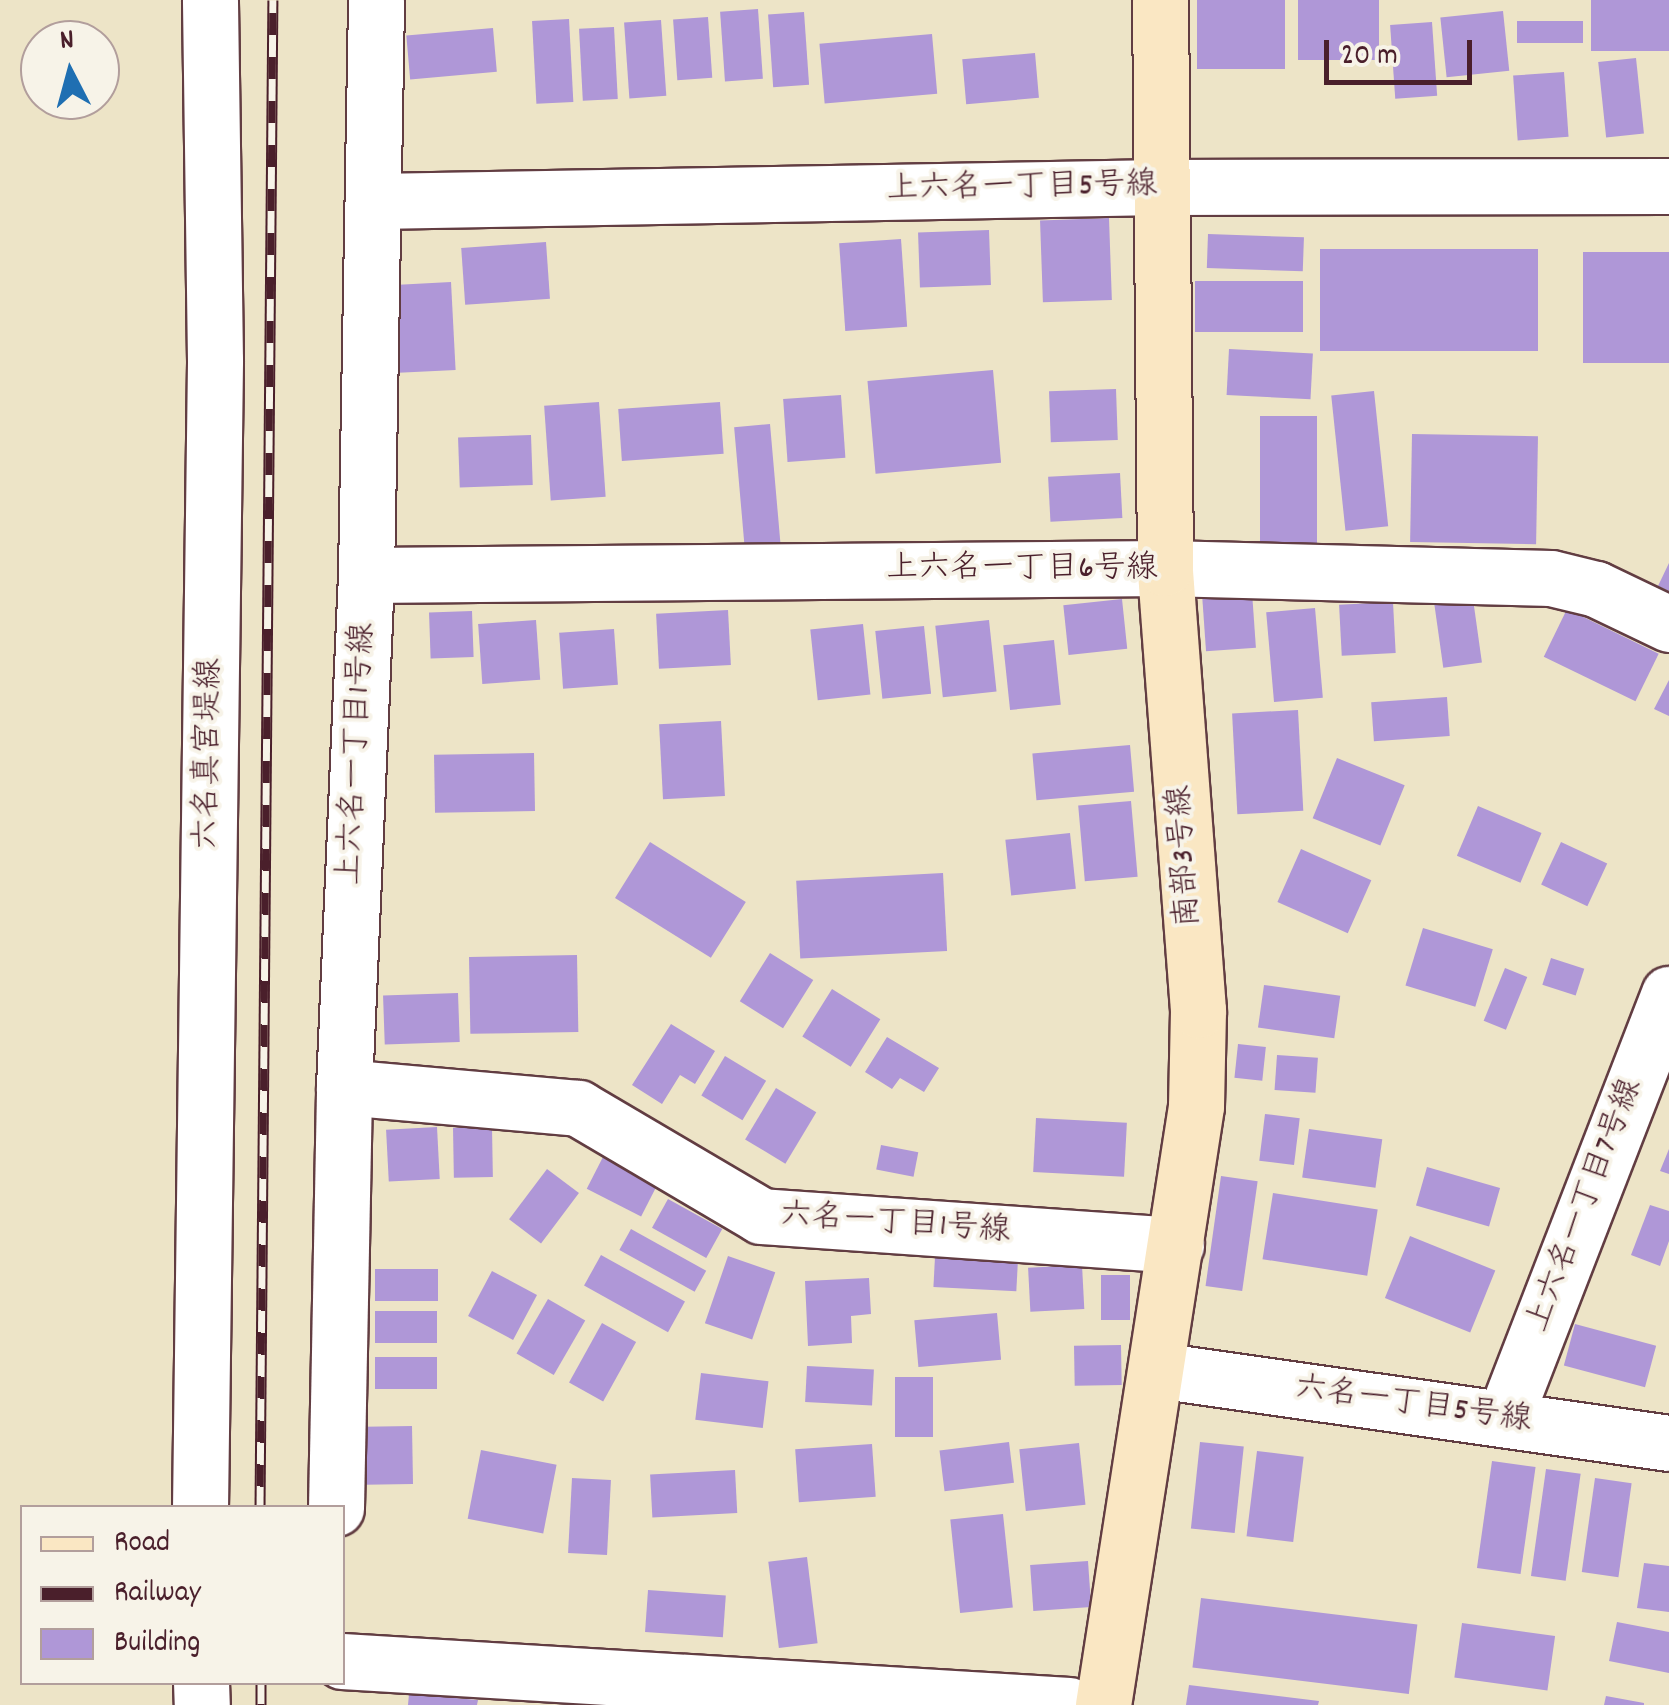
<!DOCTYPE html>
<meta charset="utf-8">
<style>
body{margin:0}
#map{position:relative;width:1669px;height:1705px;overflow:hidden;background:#ede4c7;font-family:Dekko,"Klee One",sans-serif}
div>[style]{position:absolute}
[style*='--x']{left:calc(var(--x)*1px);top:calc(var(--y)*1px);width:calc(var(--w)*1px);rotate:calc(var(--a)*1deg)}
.building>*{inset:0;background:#af97d7;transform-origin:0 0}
.roads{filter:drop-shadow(2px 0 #623d42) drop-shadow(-2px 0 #623d42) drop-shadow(0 2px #623d42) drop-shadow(0 -2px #623d42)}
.street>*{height:55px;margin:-27.5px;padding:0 27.5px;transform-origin:27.5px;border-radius:27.5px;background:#fff}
.secondary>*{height:55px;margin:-27.5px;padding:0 27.5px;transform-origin:27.5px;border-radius:27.5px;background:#fae7c3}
.rail>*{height:11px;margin-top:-5.5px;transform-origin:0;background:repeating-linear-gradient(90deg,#f7f3e8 0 22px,#4a1f2b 0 44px);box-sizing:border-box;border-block:2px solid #4a1f2b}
span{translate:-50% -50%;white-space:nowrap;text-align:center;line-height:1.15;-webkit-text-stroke:8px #f7f3e8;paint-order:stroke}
.street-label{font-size:32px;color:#4a1f2b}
.legend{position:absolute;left:20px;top:1505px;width:325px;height:180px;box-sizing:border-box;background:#f7f3e8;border:2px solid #b29e9c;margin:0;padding:12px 18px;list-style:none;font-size:30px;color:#4a1f2b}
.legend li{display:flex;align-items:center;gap:20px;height:50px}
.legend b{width:50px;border:2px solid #b29e9c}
.north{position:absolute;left:20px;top:20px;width:100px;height:100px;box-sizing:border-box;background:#f7f3e8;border:2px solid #b29e9c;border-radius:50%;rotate:354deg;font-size:28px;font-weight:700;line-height:40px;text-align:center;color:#4a1f2b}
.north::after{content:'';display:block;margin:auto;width:35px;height:45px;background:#1f6fb2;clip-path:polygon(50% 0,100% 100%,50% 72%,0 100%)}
.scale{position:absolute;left:1324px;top:40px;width:148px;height:45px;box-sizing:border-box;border:5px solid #4a1f2b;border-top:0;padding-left:12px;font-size:30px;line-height:35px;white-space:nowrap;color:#4a1f2b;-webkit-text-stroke:8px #f7f3e8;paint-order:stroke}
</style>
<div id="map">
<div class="building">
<i style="left:1197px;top:0;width:88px;height:69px"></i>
<i style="left:1298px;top:0;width:81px;height:60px"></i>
<i style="left:1591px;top:0;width:78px;height:51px"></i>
<i style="left:758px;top:9px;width:70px;height:38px;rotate:86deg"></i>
<i style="left:1503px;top:11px;width:60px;height:63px;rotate:84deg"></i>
<i style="left:804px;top:12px;width:73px;height:36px;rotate:86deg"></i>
<i style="left:708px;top:17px;width:61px;height:35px;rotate:86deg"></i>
<i style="left:569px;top:19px;width:83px;height:37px;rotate:87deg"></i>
<i style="left:661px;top:20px;width:76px;height:37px;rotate:86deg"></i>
<i style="left:1583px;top:21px;width:22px;height:66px;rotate:90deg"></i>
<i style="left:1432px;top:22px;width:74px;height:42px;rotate:86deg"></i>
<i style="left:614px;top:27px;width:72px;height:35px;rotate:87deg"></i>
<i style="left:493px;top:28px;width:44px;height:87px;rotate:85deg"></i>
<i style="left:932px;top:34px;width:60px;height:113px;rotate:85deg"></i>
<i style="left:1035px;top:53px;width:45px;height:73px;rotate:85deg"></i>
<i style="left:1636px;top:58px;width:76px;height:38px;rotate:84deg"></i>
<i style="left:1564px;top:72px;width:65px;height:51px;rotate:86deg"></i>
<i style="left:1109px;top:218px;width:82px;height:69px;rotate:88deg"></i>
<i style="left:989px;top:230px;width:55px;height:71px;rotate:88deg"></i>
<i style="left:1208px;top:234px;width:96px;height:34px;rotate:2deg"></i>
<i style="left:901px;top:239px;width:88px;height:62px;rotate:86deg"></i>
<i style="left:546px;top:242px;width:57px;height:85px;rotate:86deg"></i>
<i style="left:1320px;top:249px;width:218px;height:102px"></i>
<i style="left:1669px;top:252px;width:111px;height:86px;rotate:90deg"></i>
<i style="left:1195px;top:281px;width:108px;height:51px"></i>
<i style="left:451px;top:282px;width:88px;height:57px;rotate:87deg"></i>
<i style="left:1229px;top:349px;width:84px;height:46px;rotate:3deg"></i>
<i style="left:993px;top:370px;width:93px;height:126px;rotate:85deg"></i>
<i style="left:1116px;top:389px;width:51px;height:67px;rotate:88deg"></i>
<i style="left:1374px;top:391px;width:136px;height:43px;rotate:84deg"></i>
<i style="left:841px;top:395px;width:63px;height:58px;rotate:86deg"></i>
<i style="left:599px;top:402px;width:95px;height:55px;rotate:86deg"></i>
<i style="left:720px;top:402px;width:52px;height:102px;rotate:86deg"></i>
<i style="left:1260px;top:416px;width:57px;height:127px"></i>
<i style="left:770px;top:424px;width:128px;height:36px;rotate:85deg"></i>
<i style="left:1412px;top:434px;width:126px;height:108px;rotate:1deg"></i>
<i style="left:531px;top:435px;width:50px;height:73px;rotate:88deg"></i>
<i style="left:1120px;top:473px;width:45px;height:72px;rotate:87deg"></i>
<i style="clip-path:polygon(1669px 563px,1669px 591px,1658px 586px)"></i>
<i style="left:1252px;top:592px;width:56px;height:50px;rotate:86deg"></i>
<i style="left:1122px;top:599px;width:50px;height:59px;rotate:84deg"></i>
<i style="left:1473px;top:599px;width:64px;height:39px;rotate:82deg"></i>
<i style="left:1393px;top:602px;width:51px;height:54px;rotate:87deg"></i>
<i style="left:1315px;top:608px;width:90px;height:49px;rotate:85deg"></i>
<i style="left:1567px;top:609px;width:102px;height:53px;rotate:26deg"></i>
<i style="left:728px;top:610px;width:55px;height:72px;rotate:87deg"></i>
<i style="left:472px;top:611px;width:46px;height:43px;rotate:88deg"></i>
<i style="left:536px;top:620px;width:60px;height:58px;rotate:86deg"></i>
<i style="left:989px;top:620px;width:72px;height:54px;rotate:84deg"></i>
<i style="left:863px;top:624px;width:71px;height:53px;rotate:84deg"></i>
<i style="left:924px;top:626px;width:68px;height:49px;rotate:84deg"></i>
<i style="left:614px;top:629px;width:56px;height:55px;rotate:86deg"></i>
<i style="left:1054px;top:640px;width:65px;height:51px;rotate:84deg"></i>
<i style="clip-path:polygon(1669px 680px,1669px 716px,1654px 709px)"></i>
<i style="left:1447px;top:697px;width:39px;height:76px;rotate:86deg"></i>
<i style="left:1298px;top:710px;width:101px;height:66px;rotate:87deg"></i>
<i style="left:721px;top:721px;width:75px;height:62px;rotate:87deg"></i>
<i style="left:1130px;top:745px;width:47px;height:98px;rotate:85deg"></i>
<i style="left:534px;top:753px;width:58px;height:100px;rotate:89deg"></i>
<i style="left:1337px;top:758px;width:73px;height:65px;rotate:22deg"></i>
<i style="left:1131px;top:801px;width:76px;height:53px;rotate:85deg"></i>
<i style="left:1478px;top:806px;width:69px;height:54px;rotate:23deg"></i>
<i style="left:1070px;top:833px;width:56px;height:65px;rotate:84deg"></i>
<i style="left:650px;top:842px;width:113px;height:66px;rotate:32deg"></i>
<i style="left:1561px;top:842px;width:51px;height:47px;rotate:25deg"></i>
<i style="left:1301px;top:849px;width:77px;height:58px;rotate:24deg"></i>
<i style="left:943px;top:873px;width:78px;height:147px;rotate:87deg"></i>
<i style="left:1423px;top:928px;width:73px;height:60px;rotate:17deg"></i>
<i style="left:770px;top:953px;width:51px;height:57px;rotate:32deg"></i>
<i style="left:577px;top:955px;width:77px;height:108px;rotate:89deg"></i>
<i style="left:1551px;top:958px;width:35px;height:28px;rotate:18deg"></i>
<i style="left:1505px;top:968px;width:24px;height:57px;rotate:22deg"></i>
<i style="left:1264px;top:985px;width:77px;height:43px;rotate:8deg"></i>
<i style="left:832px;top:989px;width:57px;height:56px;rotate:32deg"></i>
<i style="left:458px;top:993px;width:49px;height:75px;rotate:88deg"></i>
<i style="clip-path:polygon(671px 1024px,715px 1051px,695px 1084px,680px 1075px,662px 1104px,632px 1085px)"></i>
<i style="clip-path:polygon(887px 1037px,939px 1068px,924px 1092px,900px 1078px,892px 1089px,865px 1072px)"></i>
<i style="left:1238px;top:1044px;width:28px;height:34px;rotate:6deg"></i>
<i style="left:1277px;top:1055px;width:41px;height:35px;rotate:4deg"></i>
<i style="left:725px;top:1056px;width:48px;height:46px;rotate:31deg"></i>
<i style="left:776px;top:1088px;width:47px;height:60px;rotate:31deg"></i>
<i style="left:1265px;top:1114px;width:35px;height:47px;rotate:7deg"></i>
<i style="left:1036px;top:1118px;width:91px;height:54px;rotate:3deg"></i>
<i style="left:437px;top:1127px;width:52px;height:51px;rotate:87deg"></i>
<i style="left:492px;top:1127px;width:50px;height:39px;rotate:89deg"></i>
<i style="left:1309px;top:1129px;width:74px;height:49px;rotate:8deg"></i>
<i style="left:881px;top:1145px;width:38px;height:25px;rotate:11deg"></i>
<i style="clip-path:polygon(1669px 1149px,1669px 1174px,1660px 1171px)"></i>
<i style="left:604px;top:1155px;width:61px;height:38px;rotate:27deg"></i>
<i style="left:1427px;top:1167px;width:76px;height:40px;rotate:16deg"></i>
<i style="left:547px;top:1169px;width:40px;height:63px;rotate:37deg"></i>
<i style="left:1221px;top:1176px;width:37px;height:111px;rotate:8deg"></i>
<i style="left:1273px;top:1193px;width:106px;height:67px;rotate:9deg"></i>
<i style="left:668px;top:1199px;width:62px;height:33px;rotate:29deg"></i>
<i style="clip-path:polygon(1650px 1205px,1669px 1211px,1669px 1241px,1660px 1266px,1631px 1255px)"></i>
<i style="left:631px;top:1229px;width:86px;height:24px;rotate:29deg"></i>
<i style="left:1410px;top:1236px;width:92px;height:67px;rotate:22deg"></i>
<i style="left:601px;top:1255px;width:96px;height:35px;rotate:29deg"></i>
<i style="left:728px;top:1256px;width:50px;height:71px;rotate:19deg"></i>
<i style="left:935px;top:1257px;width:83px;height:30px;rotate:3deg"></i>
<i style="left:1082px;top:1265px;width:44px;height:54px;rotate:87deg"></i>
<i style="left:438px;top:1269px;width:32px;height:63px;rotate:90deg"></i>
<i style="left:492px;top:1271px;width:51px;height:51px;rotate:28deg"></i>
<i style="left:1101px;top:1275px;width:29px;height:45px"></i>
<i style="clip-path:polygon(869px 1278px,871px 1314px,851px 1316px,852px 1343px,808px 1346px,805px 1281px)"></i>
<i style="left:548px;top:1299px;width:43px;height:63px;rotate:30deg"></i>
<i style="left:375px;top:1311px;width:62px;height:32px"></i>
<i style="left:997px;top:1313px;width:47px;height:83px;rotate:85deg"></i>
<i style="left:602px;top:1323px;width:39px;height:68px;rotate:29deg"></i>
<i style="left:1575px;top:1324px;width:84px;height:43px;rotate:15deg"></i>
<i style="left:1121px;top:1345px;width:40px;height:47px;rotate:89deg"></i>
<i style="left:375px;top:1357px;width:62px;height:32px"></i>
<i style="left:807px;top:1366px;width:67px;height:36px;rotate:3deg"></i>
<i style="left:701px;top:1373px;width:68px;height:47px;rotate:7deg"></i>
<i style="left:895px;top:1377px;width:38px;height:60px"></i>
<i style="left:412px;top:1426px;width:58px;height:48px;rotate:89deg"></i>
<i style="left:1009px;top:1442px;width:41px;height:70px;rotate:83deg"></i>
<i style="left:1200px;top:1442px;width:44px;height:87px;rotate:6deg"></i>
<i style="left:1079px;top:1443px;width:62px;height:60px;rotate:84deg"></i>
<i style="left:872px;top:1444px;width:53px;height:77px;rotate:86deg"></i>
<i style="left:481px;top:1450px;width:77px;height:70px;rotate:11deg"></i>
<i style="left:1257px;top:1451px;width:47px;height:86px;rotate:7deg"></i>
<i style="left:1492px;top:1461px;width:44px;height:108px;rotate:8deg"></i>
<i style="left:1546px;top:1469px;width:35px;height:108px;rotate:8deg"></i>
<i style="left:735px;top:1470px;width:43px;height:85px;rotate:87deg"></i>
<i style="left:572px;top:1478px;width:39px;height:75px;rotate:3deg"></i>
<i style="left:1595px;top:1478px;width:37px;height:95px;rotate:8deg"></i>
<i style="left:1003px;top:1514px;width:94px;height:53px;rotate:84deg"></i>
<i style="left:807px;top:1557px;width:87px;height:39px;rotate:83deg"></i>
<i style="left:1088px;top:1561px;width:46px;height:58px;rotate:86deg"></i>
<i style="clip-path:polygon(1644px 1563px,1669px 1566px,1669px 1612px,1637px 1608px)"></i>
<i style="left:648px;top:1590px;width:78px;height:42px;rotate:4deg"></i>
<i style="left:1201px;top:1598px;width:218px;height:70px;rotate:7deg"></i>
<i style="clip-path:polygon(1617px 1622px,1669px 1632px,1669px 1673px,1609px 1661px)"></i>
<i style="left:1462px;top:1623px;width:94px;height:55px;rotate:8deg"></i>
<i style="clip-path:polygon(1189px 1685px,1319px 1701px,1318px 1705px,1186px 1705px)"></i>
<i style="clip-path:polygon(409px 1694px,478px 1700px,477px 1705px,408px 1705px)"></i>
<i style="clip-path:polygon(1606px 1696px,1644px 1703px,1644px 1705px,1604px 1705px)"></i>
</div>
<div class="roads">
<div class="street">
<i style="--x:375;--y:201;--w:786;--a:-1.02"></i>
<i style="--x:1161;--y:187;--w:508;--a:-0.11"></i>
<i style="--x:366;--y:575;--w:799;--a:-0.5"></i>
<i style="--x:1165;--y:568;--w:386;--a:1.5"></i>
<i style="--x:1551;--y:578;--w:46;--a:13.7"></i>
<i style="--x:1596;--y:589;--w:81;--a:25.6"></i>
<i style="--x:344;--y:1087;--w:235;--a:5.1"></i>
<i style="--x:578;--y:1108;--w:212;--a:30.5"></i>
<i style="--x:761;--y:1216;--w:416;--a:4"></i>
<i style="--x:1157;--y:1370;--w:517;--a:8.11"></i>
<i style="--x:1504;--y:1419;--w:456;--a:-68.8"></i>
<i style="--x:200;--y:1508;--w:1148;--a:-89.25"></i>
<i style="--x:215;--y:360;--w:360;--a:-90.8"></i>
<i style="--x:336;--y:1508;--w:421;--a:-88.9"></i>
<i style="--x:344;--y:1087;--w:512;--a:-87.54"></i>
<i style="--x:366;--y:575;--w:575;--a:-89"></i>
<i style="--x:342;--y:1661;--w:728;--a:3.46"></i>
<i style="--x:201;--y:1682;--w:23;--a:88"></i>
</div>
<div class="secondary">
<i style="--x:1103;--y:1705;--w:606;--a:-81.17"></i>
<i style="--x:1196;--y:1106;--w:96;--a:-88.8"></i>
<i style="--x:1198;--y:1010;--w:443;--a:-94.3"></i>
<i style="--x:1165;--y:568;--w:568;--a:-90.5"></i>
</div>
</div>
<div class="rail">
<i style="--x:260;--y:1508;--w:1508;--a:-89.51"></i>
<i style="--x:261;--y:1682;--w:23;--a:90"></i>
</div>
<div class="street-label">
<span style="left:1022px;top:189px;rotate:-1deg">上六名一丁目5号線</span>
<span style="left:1022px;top:570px">上六名一丁目6号線</span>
<span style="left:210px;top:754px;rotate:-89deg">六名真宮堤線</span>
<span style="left:358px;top:754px;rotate:-87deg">上六名一丁目1号線</span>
<span style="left:1186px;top:856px;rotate:-94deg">南部3号線</span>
<span style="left:1586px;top:1206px;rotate:-69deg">上六名一丁目7号線</span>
<span style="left:895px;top:1225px;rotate:4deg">六名一丁目1号線</span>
<span style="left:1413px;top:1406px;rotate:8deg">六名一丁目5号線</span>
</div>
<ul class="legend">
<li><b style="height:12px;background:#fae7c3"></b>Road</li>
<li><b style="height:12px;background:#4a1f2b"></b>Railway</li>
<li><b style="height:28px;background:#af97d7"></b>Building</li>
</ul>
<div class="north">N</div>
<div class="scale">20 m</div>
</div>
